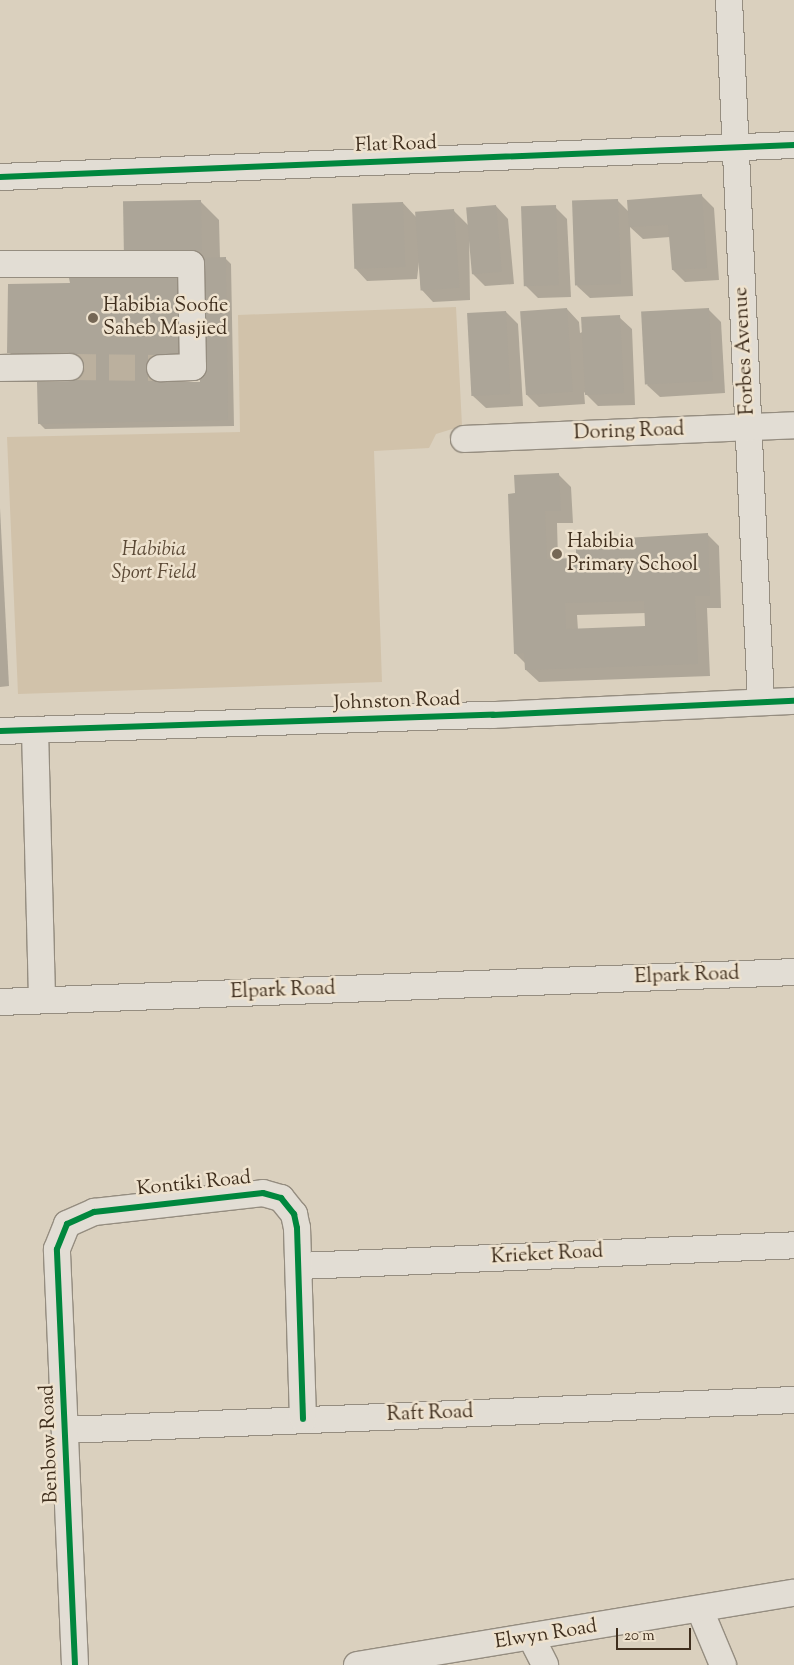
<!DOCTYPE html>
<style>
body{margin:0}
#map{position:relative;width:794px;height:1665px;overflow:hidden;background:#dad0be;font-family:"Sorts Mill Goudy",serif}
div>[style]{position:absolute}
[style*='--x']{left:calc(var(--x)*1px);top:calc(var(--y)*1px);width:calc(var(--w)*1px);rotate:calc(var(--a)*1deg)}
.green>*{inset:0;background:#d1c2aa}
.shadow>*{inset:0;background:#0003}
.building>*{inset:0;background:#aca598;transform-origin:0 0}
.minor-tunnel>*{height:26px;margin-top:-13px;transform-origin:0;background:repeating-linear-gradient(90deg,#bbb09e 0 26px,transparent 0 39px)}
.roads{filter:drop-shadow(1px 0 #958d80) drop-shadow(-1px 0 #958d80) drop-shadow(0 1px #958d80) drop-shadow(0 -1px #958d80)}
.minor>*{height:26px;margin:-13px;padding:0 13px;transform-origin:13px;border-radius:13px;background:#e2ddd4}
.cycleway>*{height:6px;margin:-3px;padding:0 3px;transform-origin:3px;border-radius:3px;background:#00873e}
.dots>*{width:14px;height:14px;translate:-50% -50%;box-sizing:border-box;border:2px solid #eee2ce;border-radius:50%}
span{translate:-50% -50%;white-space:nowrap;text-align:center;line-height:1.15;-webkit-text-stroke:5px #eee2ce;paint-order:stroke}
.street-label{font-size:20px;color:#3f2e1d}
.poi-label{font-size:20px;color:#3f2e1d}
.left{translate:0 -50%;text-align:left}
.park-label{font-size:20px;color:#5b4936;font-style:italic}
.scale{position:absolute;left:616px;top:1628px;width:75px;height:22px;box-sizing:border-box;border:2px solid #3f2e1d;border-top:0;padding-left:6px;font-size:15px;line-height:18px;white-space:nowrap;color:#3f2e1d;-webkit-text-stroke:4px #eee2ce;paint-order:stroke}
</style>
<div id="map">
<div class="green">
<i style="clip-path:polygon(456px 307px,462px 426px,436px 434px,429px 448px,374px 451px,382px 682px,18px 694px,7px 437px,240px 432px,238px 315px)"></i>
</div>
<div class="shadow">
<i style="clip-path:polygon(701px 195px,714px 208px,719px 280px,685px 282px,673px 270px,670px 237px,643px 239px,630px 227px,633px 296px,590px 298px,577px 286px,617px 200px,629px 212px)"></i>
<i style="clip-path:polygon(201px 202px,219px 220px,220px 258px,225px 258px,231px 264px,234px 426px,45px 429px,39px 423px,73px 382px,71px 357px,15px 358px,9px 352px,176px 277px,182px 283px,185px 362px,165px 363px,166px 383px,201px 383px,200px 269px,144px 270px)"></i>
<i style="clip-path:polygon(403px 203px,416px 217px,454px 211px,468px 225px,496px 206px,508px 219px,514px 284px,485px 286px,473px 274px,469px 228px,470px 300px,433px 302px,421px 289px,419px 262px,417px 279px,367px 281px,355px 268px)"></i>
<i style="clip-path:polygon(555px 207px,567px 219px,571px 297px,538px 298px,525px 285px)"></i>
<i style="clip-path:polygon(567px 309px,579px 322px,580px 333px,619px 317px,632px 329px,635px 405px,598px 406px,584px 392px,585px 404px,539px 407px,526px 394px)"></i>
<i style="clip-path:polygon(708px 309px,721px 322px,725px 393px,660px 397px,647px 385px)"></i>
<i style="clip-path:polygon(506px 312px,518px 324px,523px 406px,486px 408px,473px 396px)"></i>
<i style="clip-path:polygon(evenodd,558px 474px,571px 487px,573px 523px,557px 523px,558px 560px,578px 559px,707px 534px,719px 546px,721px 608px,707px 608px,710px 676px,539px 682px,526px 670px,526px 664px,515px 653px,516px 494px,558px 474px,646px 613px,646px 628px,578px 630px,577px 615px,646px 613px)"></i>
<i style="clip-path:polygon(0 508px,9px 686px,0 687px)"></i>
</div>
<div class="building">
<i style="clip-path:polygon(702px 194px,707px 268px,672px 270px,668px 225px,629px 227px,627px 200px)"></i>
<i style="left:618px;top:199px;width:85px;height:46px;rotate:88deg"></i>
<i style="left:201px;top:200px;width:51px;height:78px;rotate:89deg"></i>
<i style="left:403px;top:202px;width:65px;height:51px;rotate:88deg"></i>
<i style="left:496px;top:205px;width:67px;height:30px;rotate:85deg"></i>
<i style="left:556px;top:205px;width:80px;height:35px;rotate:88deg"></i>
<i style="left:454px;top:209px;width:79px;height:39px;rotate:86deg"></i>
<i style="clip-path:polygon(226px 257px,228px 420px,38px 424px,37px 382px,71px 381px,69px 352px,7px 353px,8px 284px,70px 283px,69px 278px,177px 275px,179px 357px,159px 357px,161px 382px,200px 382px,198px 258px)"></i>
<i style="left:567px;top:308px;width:84px;height:47px;rotate:86deg"></i>
<i style="left:709px;top:308px;width:73px;height:68px;rotate:87deg"></i>
<i style="left:506px;top:311px;width:83px;height:39px;rotate:87deg"></i>
<i style="left:620px;top:315px;width:78px;height:39px;rotate:87deg"></i>
<i style="clip-path:polygon(evenodd,559px 473px,561px 511px,545px 511px,547px 559px,576px 558px,576px 541px,708px 533px,710px 596px,695px 596px,698px 664px,525px 670px,524px 653px,514px 654px,508px 494px,515px 493px,514px 475px,559px 473px,644px 601px,645px 626px,566px 629px,565px 603px,644px 601px)"></i>
</div>
<div class="minor-tunnel">
<i style="--x:70;--y:367;--w:90;--a:0.6"></i>
</div>
<div class="roads">
<div class="minor">
<i style="--x:729;--y:0;--w:703;--a:87.39"></i>
<i style="--x:0;--y:177;--w:795;--a:-2.31"></i>
<i style="--x:0;--y:264;--w:191;--a:0"></i>
<i style="--x:191;--y:264;--w:103;--a:88.9"></i>
<i style="--x:193;--y:367;--w:33;--a:178"></i>
<i style="--x:0;--y:368;--w:70;--a:-0.8"></i>
<i style="--x:464;--y:439;--w:330;--a:-2.4"></i>
<i style="--x:35;--y:730;--w:270;--a:88.5"></i>
<i style="--x:0;--y:731;--w:493;--a:-1.9"></i>
<i style="--x:493;--y:715;--w:301;--a:-2.7"></i>
<i style="--x:0;--y:1002;--w:795;--a:-2.16"></i>
<i style="--x:300;--y:1266;--w:494;--a:-2.4"></i>
<i style="--x:66;--y:1430;--w:729;--a:-2.36"></i>
<i style="--x:700;--y:1610;--w:60;--a:67.3"></i>
<i style="--x:531;--y:1637;--w:31;--a:63"></i>
<i style="--x:75;--y:1665;--w:416;--a:-92.5"></i>
<i style="--x:57;--y:1249;--w:27;--a:-68"></i>
<i style="--x:67;--y:1224;--w:30;--a:-24"></i>
<i style="--x:94;--y:1212;--w:170;--a:-6.4"></i>
<i style="--x:263;--y:1193;--w:19;--a:16"></i>
<i style="--x:281;--y:1198;--w:21;--a:51"></i>
<i style="--x:294;--y:1214;--w:14;--a:78"></i>
<i style="--x:297;--y:1228;--w:191;--a:88.2"></i>
<i style="--x:357;--y:1665;--w:443;--a:-9.4"></i>
</div>
</div>
<div class="cycleway">
<i style="--x:0;--y:177;--w:795;--a:-2.31"></i>
<i style="--x:0;--y:731;--w:493;--a:-1.9"></i>
<i style="--x:493;--y:715;--w:301;--a:-2.7"></i>
<i style="--x:75;--y:1665;--w:416;--a:-92.5"></i>
<i style="--x:57;--y:1249;--w:27;--a:-68"></i>
<i style="--x:67;--y:1224;--w:30;--a:-24"></i>
<i style="--x:94;--y:1212;--w:170;--a:-6.4"></i>
<i style="--x:263;--y:1193;--w:19;--a:16"></i>
<i style="--x:281;--y:1198;--w:21;--a:51"></i>
<i style="--x:294;--y:1214;--w:14;--a:78"></i>
<i style="--x:297;--y:1228;--w:191;--a:88.2"></i>
</div>
<div class="dots">
<i style="left:93px;top:318px;background:#756755"></i>
<i style="left:557px;top:554px;background:#756755"></i>
</div>
<div class="street-label">
<span style="left:396px;top:145px;rotate:-2deg">Flat Road</span>
<span style="left:745px;top:351px;rotate:-93deg">Forbes Avenue</span>
<span style="left:629px;top:432px;rotate:-2deg">Doring Road</span>
<span style="left:397px;top:702px;rotate:-2deg">Johnston Road</span>
<span style="left:687px;top:976px;rotate:-2deg">Elpark Road</span>
<span style="left:283px;top:991px;rotate:-2deg">Elpark Road</span>
<span style="left:194px;top:1184px;rotate:-6deg">Kontiki Road</span>
<span style="left:547px;top:1255px;rotate:-3deg">Krieket Road</span>
<span style="left:430px;top:1414px;rotate:-2deg">Raft Road</span>
<span style="left:50px;top:1444px;rotate:-92deg">Benbow Road</span>
<span style="left:546px;top:1635px;rotate:-9deg">Elwyn Road</span>
</div>
<div class="poi-label">
<span class="left" style="left:103px;top:318px">Habibia Soofie<br>Saheb Masjied</span>
<span class="left" style="left:567px;top:554px">Habibia<br>Primary School</span>
</div>
<div class="park-label">
<span style="left:154px;top:562px">Habibia<br>Sport Field</span>
</div>
<div class="scale">20 m</div>
</div>
